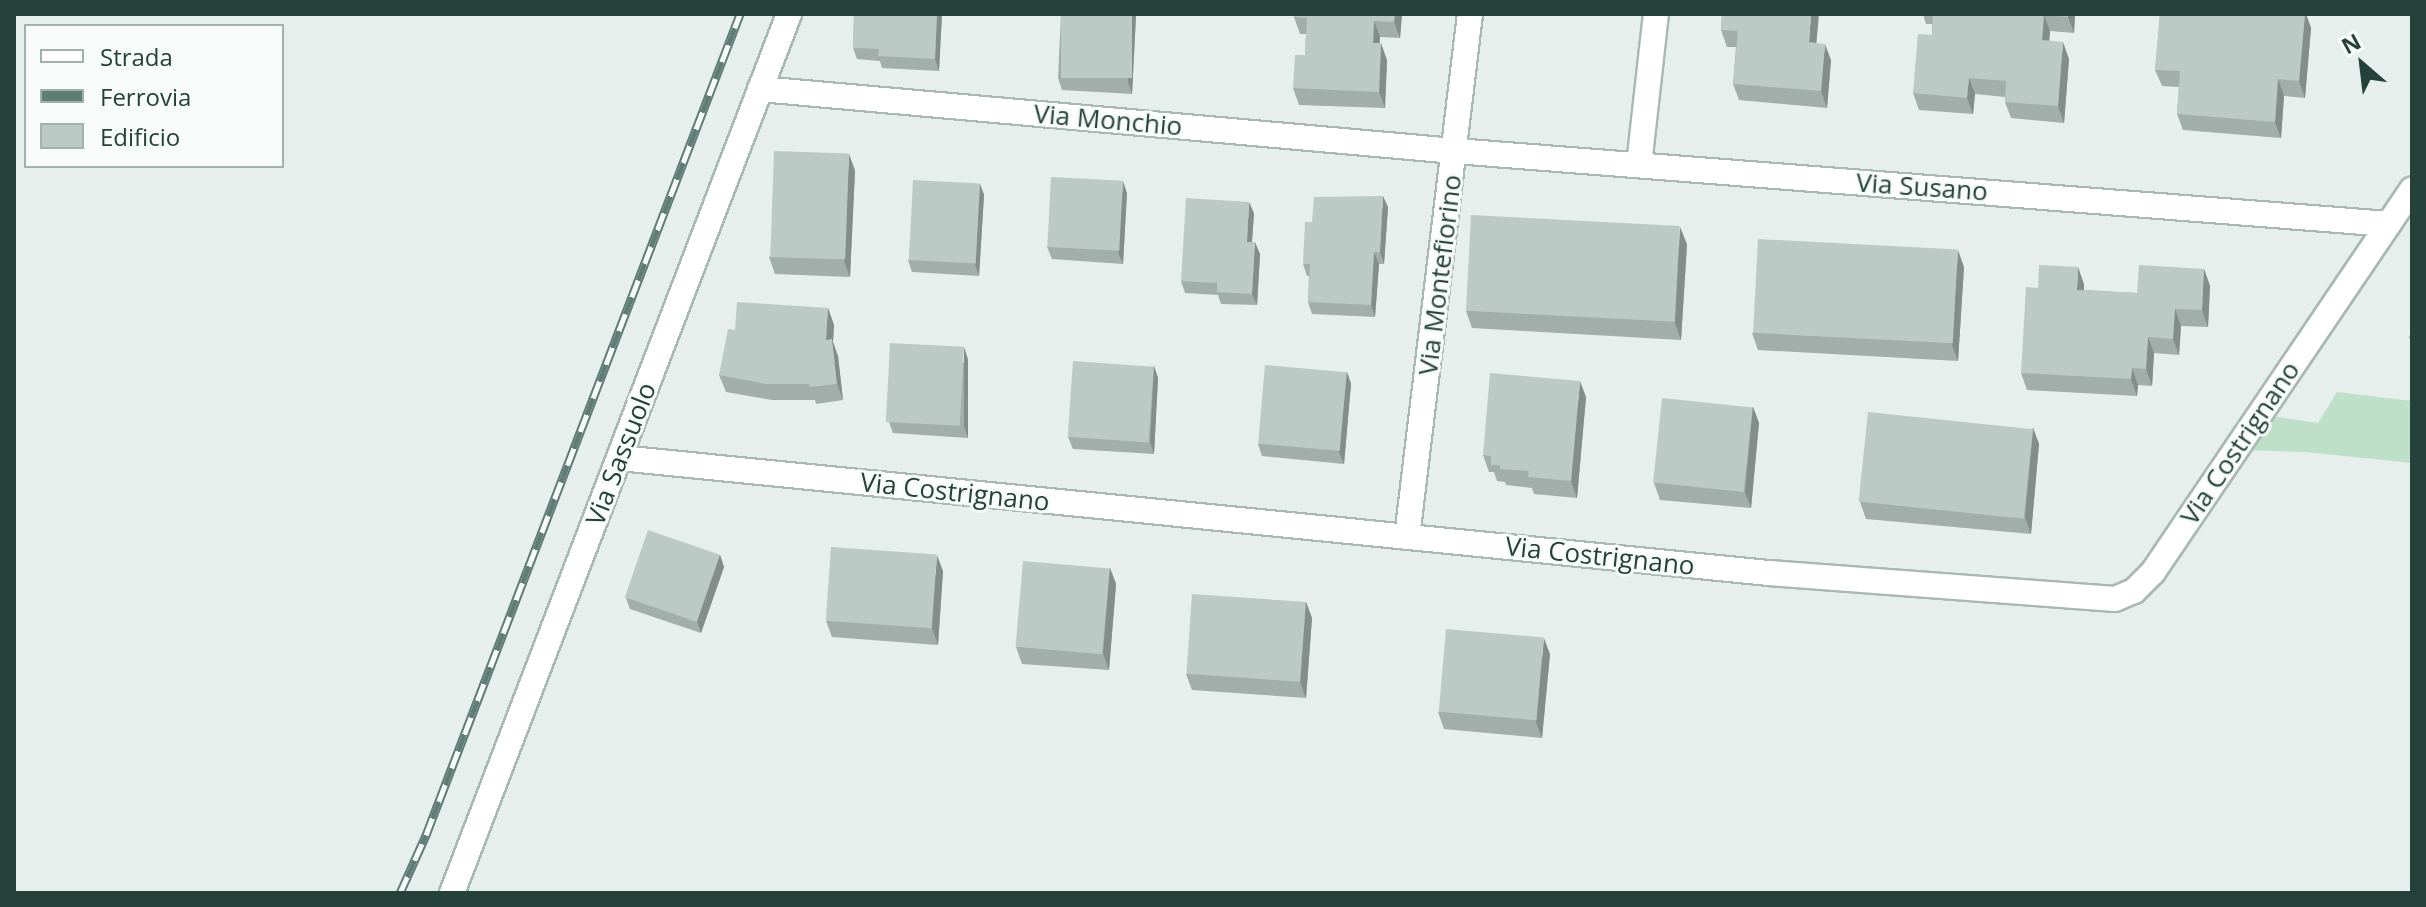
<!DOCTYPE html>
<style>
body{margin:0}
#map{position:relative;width:2426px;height:907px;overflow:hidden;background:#e6efeb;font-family:"Open Sans",sans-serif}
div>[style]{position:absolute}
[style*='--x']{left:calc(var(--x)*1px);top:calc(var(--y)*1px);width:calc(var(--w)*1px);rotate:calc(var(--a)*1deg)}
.green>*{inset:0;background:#bfe0c8}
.roads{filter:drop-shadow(2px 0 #a8b8b2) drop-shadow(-2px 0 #a8b8b2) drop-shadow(0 2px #a8b8b2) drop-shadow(0 -2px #a8b8b2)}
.street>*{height:24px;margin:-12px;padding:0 12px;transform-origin:12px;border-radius:12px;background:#fff}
.rail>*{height:9px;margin-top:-4.5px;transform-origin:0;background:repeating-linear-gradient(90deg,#f7fbf9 0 18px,#5f7d75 0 36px);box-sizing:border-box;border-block:2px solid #5f7d75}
.wall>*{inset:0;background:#a1aea9}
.shaded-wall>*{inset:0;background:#838d89}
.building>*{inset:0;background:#bbcac4;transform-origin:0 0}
span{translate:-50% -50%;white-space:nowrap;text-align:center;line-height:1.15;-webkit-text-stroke:6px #f7fbf9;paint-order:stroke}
.street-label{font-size:26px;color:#24423a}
.frame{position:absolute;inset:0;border:16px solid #24423a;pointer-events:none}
.legend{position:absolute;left:24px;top:24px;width:260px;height:144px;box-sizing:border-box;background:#f7fbf9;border:2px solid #a3b1ad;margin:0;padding:10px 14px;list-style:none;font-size:24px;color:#24423a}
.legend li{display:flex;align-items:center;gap:16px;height:40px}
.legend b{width:40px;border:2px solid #a3b1ad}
.north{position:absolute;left:2322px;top:24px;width:80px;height:80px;-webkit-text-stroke:6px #f7fbf9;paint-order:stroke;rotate:332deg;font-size:22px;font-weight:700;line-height:32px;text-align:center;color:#24423a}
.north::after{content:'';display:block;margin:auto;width:28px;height:36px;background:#24423a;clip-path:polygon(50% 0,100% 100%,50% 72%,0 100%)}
</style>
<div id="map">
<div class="green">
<i style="clip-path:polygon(2337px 392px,2412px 401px,2412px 463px,2305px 452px,2241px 450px,2265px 415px,2318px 423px)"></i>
</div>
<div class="roads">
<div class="street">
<i style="--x:760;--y:89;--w:698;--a:5.1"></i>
<i style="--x:1455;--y:151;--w:936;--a:4.47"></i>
<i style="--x:1639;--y:165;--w:152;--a:-83.6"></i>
<i style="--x:620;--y:458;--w:1155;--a:5.72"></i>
<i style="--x:1769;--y:573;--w:347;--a:4.3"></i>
<i style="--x:2115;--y:599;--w:21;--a:-23"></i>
<i style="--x:2134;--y:591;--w:27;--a:-45"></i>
<i style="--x:2153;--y:572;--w:462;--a:-55.9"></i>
<i style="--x:1407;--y:537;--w:527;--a:-83.13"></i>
<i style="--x:452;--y:893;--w:941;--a:-69.02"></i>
</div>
</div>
<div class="rail">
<i style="--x:400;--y:893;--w:64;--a:-65.9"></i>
<i style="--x:426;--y:835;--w:879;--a:-69.07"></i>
</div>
<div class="wall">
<i style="clip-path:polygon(854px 14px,942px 14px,939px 71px,882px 68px,880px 61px,857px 59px,853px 48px)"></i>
<i style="clip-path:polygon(1061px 14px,1136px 14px,1132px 94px,1062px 90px,1058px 78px)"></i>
<i style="clip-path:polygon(1294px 14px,1402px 14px,1400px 38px,1380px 37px,1379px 43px,1387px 60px,1385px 108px,1299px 105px,1293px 88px,1305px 55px,1306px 34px,1300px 34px,1294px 17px)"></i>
<i style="clip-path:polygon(1722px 14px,1816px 43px,1831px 60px,1827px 108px,1739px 100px,1733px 84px,1736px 47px,1727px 47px,1721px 30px)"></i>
<i style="clip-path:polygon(1923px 14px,2075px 14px,2074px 33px,2050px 31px,2049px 41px,2069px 59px,2064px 123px,2011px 118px,2005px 102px,2005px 97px,1975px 94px,1973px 114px,1919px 110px,1913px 93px,1932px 35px,1932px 24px,1926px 24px)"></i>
<i style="clip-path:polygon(2160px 14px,2306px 14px,2311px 28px,2305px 98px,2284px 96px,2281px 138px,2183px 130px,2177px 114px,2179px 87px,2162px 86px,2155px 70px)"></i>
<i style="clip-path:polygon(855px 170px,850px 277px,775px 274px,769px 257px)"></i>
<i style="clip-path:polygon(980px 184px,984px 195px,979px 276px,912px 272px,908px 260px)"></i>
<i style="clip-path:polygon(1127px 193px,1123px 264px,1052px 259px,1047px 247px)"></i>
<i style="clip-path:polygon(1388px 207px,1384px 264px,1379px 264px,1375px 317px,1312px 314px,1308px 302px,1309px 276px,1307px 276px,1303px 264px,1312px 222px)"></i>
<i style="clip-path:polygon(1254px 213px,1252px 242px,1260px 254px,1257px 305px,1221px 304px,1218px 295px,1185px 293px,1181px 281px)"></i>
<i style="clip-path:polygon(1687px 244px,1681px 340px,1472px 328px,1466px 311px)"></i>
<i style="clip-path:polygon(1964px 267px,1958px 361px,1758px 350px,1752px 333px)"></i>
<i style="clip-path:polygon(2204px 269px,2210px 286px,2208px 327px,2181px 326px,2179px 355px,2154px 353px,2152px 386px,2138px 385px,2137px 396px,2027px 390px,2021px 373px,2038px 288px,2084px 284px,2084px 290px,2137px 293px)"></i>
<i style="clip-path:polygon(828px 308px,834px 325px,833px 342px,838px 356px,843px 400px,816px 404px,815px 400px,772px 400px,726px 392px,719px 375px,735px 330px)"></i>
<i style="clip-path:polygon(968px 359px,968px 438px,893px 433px,889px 422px)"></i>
<i style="clip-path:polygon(1154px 366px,1158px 378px,1154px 454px,1073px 449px,1068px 437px)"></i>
<i style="clip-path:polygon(1347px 372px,1351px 384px,1344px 464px,1262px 456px,1258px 444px)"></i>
<i style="clip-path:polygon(1586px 397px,1577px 498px,1534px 494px,1532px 488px,1506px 485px,1505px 482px,1497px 481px,1494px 472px,1489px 472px,1483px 455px)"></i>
<i style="clip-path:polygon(1753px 407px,1759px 423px,1751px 508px,1660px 500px,1654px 483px)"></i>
<i style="clip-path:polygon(2033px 428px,2039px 444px,2031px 534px,1866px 519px,1860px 502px)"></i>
<i style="clip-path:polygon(720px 555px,724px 567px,701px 633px,630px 609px,626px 598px)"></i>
<i style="clip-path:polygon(1110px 568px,1116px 584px,1109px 670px,1022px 664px,1016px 647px)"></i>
<i style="clip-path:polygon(943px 571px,938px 645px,832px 637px,826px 621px)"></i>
<i style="clip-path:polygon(1306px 602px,1312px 618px,1306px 698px,1192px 690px,1186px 674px)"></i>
<i style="clip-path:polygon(1550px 654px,1542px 738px,1444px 729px,1438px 712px)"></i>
</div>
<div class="shaded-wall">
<i style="clip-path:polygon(937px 14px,942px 14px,939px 71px,935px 59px)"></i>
<i style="clip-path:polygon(1132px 14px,1136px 14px,1136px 16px,1132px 94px,1128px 82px)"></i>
<i style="clip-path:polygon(1395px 14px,1402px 14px,1400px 38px,1394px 22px)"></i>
<i style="clip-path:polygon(1811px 14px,1819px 14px,1815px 59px,1809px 42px)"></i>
<i style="clip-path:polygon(2068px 14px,2075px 14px,2074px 33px,2068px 17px)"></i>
<i style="clip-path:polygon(2305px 14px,2306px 14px,2311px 28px,2305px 98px,2299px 81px)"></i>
<i style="clip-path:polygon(2044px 15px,2050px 31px,2048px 57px,2042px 40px)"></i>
<i style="clip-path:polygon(1374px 21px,1380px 37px,1379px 60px,1373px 43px)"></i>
<i style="clip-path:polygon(2063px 42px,2069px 59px,2064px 123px,2058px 106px)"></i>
<i style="clip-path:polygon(1381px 43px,1387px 60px,1385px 108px,1379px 92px)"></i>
<i style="clip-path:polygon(1825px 44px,1831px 60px,1827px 108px,1821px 91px)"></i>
<i style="clip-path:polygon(1969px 78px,1975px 94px,1973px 114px,1967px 98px)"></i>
<i style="clip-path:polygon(2278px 79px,2284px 96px,2281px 138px,2275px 122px)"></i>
<i style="clip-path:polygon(849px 154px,855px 170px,850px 277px,844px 261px)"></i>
<i style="clip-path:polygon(1123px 181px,1127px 193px,1123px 264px,1118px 252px)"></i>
<i style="clip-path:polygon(980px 184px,984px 195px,979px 276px,975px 264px)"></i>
<i style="clip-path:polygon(1383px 196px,1388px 207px,1384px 264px,1380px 252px)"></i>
<i style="clip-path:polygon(1249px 202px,1254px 213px,1251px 254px,1247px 242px)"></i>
<i style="clip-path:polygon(1680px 227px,1687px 244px,1681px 340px,1675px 323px)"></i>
<i style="clip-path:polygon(1255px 242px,1260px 254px,1257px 305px,1252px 294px)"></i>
<i style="clip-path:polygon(1958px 250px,1964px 267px,1958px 361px,1952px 345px)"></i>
<i style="clip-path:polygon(1374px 252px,1379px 264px,1375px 317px,1371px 305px)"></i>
<i style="clip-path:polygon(2078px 267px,2084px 284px,2083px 306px,2077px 290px)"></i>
<i style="clip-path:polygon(2204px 269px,2210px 286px,2208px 327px,2202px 310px)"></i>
<i style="clip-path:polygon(828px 308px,834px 325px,833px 342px,838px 356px,843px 400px,837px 384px,826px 340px)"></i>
<i style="clip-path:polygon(2175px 309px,2181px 326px,2179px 355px,2173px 339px)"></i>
<i style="clip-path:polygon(2148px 337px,2154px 353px,2152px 386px,2146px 369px)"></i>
<i style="clip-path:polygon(964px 347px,968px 359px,968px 438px,964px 426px)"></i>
<i style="clip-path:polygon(1154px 366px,1158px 378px,1154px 454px,1150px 442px)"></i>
<i style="clip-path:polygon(2132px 368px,2138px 385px,2137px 396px,2131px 379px)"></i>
<i style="clip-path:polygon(1347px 372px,1351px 384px,1344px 464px,1339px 452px)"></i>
<i style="clip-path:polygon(1580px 381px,1586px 397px,1577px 498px,1571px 481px)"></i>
<i style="clip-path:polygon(1753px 407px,1759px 423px,1751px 508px,1745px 492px)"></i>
<i style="clip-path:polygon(2033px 428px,2039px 444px,2031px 534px,2025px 517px)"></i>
<i style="clip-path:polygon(720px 555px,724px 567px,701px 633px,697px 621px)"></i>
<i style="clip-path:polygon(937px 555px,943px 571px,938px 645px,932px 628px)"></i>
<i style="clip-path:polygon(1110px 568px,1116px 584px,1109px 670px,1103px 653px)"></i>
<i style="clip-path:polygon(1306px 602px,1312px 618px,1306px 698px,1300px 682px)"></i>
<i style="clip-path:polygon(1544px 638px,1550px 654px,1542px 738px,1536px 722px)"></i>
</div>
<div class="building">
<i style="clip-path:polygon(854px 14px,937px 14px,935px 59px,878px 56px,879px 49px,853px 48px)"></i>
<i style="left:1061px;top:14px;width:71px;height:64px"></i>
<i style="clip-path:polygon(1294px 14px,1395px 14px,1394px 22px,1374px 21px,1373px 43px,1381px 43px,1379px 92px,1293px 88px,1295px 55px,1305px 55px,1307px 18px,1294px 17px)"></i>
<i style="clip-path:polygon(1722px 14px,1811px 14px,1809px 42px,1825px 44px,1821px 91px,1733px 84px,1738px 31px,1721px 30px)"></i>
<i style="clip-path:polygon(1933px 14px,2068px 14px,2068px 17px,2044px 15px,2042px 40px,2063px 42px,2058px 106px,2005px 102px,2006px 81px,1969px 78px,1967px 98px,1913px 93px,1918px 34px,1932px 35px)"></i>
<i style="clip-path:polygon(2160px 14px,2305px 14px,2299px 81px,2278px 79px,2275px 122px,2177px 114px,2180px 71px,2155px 70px)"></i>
<i style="left:774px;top:151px;width:75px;height:106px;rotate:2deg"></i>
<i style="left:1051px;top:177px;width:72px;height:70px;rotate:3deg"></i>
<i style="left:913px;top:180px;width:67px;height:80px;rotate:3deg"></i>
<i style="clip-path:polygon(1383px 196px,1380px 252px,1374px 252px,1371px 305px,1308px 302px,1310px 264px,1303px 264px,1305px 222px,1312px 222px,1314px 197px)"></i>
<i style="clip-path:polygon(1186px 198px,1249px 202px,1247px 242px,1255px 242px,1252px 294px,1217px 292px,1217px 283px,1181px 281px)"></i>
<i style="left:1471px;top:215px;width:209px;height:96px;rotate:3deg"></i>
<i style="left:1758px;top:239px;width:200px;height:94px;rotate:3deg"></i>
<i style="clip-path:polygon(2039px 265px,2078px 267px,2077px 290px,2137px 293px,2139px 265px,2204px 269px,2202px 310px,2175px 309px,2173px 339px,2148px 337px,2146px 369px,2132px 368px,2131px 379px,2021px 373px,2026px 287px,2038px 288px)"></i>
<i style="clip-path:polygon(737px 302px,828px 308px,826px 340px,832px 339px,837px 384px,810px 387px,809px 384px,766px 384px,719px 375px,728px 329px,735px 330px)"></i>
<i style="clip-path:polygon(2412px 331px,2412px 340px,2408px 338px)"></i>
<i style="left:890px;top:343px;width:74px;height:79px;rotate:3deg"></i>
<i style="left:1073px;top:361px;width:81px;height:76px;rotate:4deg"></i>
<i style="left:1265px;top:365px;width:82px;height:79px;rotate:5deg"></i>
<i style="clip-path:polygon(1490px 373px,1580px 381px,1571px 481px,1528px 477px,1529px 471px,1500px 469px,1500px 465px,1491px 465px,1491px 456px,1483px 455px)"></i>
<i style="left:1662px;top:398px;width:91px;height:85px;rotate:6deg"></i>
<i style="left:1868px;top:412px;width:166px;height:90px;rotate:6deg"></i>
<i style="left:648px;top:530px;width:76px;height:71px;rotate:19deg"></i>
<i style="left:831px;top:547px;width:106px;height:74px;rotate:4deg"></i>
<i style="left:1023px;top:561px;width:87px;height:86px;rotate:5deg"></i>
<i style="left:1192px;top:594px;width:114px;height:80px;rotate:4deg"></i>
<i style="left:1446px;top:629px;width:98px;height:83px;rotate:5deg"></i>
</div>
<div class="street-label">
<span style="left:1108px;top:120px;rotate:5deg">Via Monchio</span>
<span style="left:1922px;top:187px;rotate:4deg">Via Susano</span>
<span style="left:1440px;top:275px;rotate:-83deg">Via Montefiorino</span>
<span style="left:2240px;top:443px;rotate:-56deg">Via Costrignano</span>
<span style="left:621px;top:454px;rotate:-69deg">Via Sassuolo</span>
<span style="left:955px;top:492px;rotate:6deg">Via Costrignano</span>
<span style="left:1600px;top:556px;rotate:6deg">Via Costrignano</span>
</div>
<div class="frame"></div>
<ul class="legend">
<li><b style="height:10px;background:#fff"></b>Strada</li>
<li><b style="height:10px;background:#5f7d75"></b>Ferrovia</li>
<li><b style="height:22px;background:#bbcac4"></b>Edificio</li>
</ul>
<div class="north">N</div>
</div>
